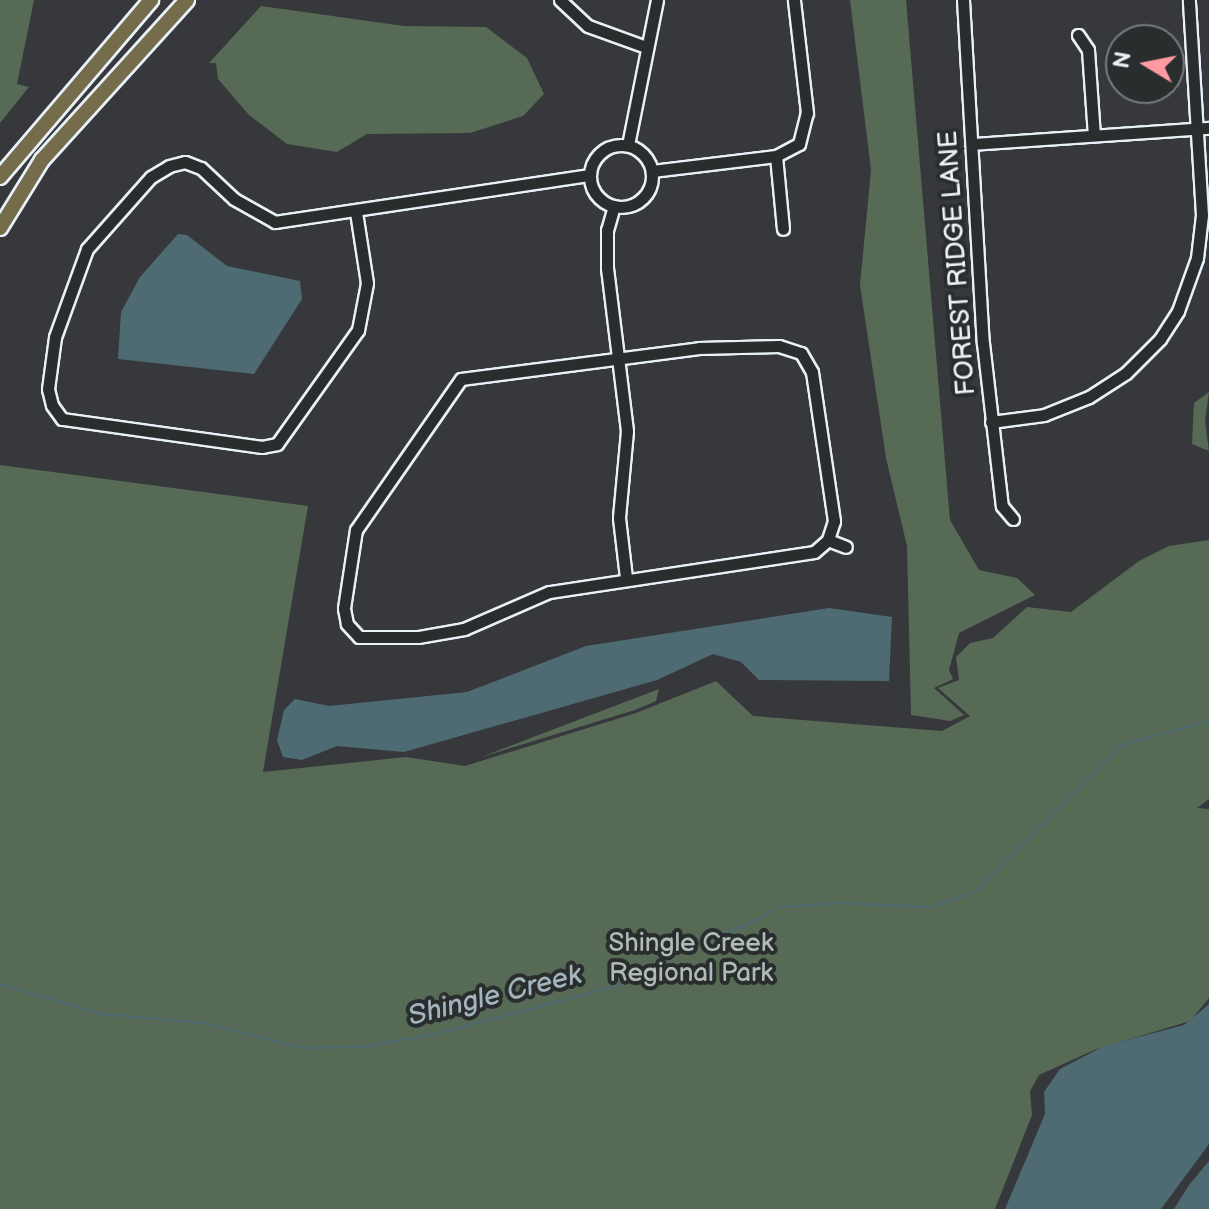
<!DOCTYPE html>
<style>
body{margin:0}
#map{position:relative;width:1209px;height:1209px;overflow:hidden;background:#37383c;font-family:"Balsamiq Sans",sans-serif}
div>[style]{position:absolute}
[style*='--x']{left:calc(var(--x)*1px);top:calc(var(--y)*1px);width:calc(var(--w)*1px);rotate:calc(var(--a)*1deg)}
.green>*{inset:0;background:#566a55}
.water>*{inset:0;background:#4e6b73}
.stream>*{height:2px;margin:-1px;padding:0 1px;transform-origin:1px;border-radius:1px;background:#4e6b73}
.roads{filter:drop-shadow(2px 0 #e8f1f8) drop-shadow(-2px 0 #e8f1f8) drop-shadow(0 2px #e8f1f8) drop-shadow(0 -2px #e8f1f8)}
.minor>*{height:11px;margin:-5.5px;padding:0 5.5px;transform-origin:5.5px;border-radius:5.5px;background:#2a2d2e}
.minor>.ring{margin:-5.5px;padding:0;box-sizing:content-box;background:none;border:11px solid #2a2d2e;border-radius:50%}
.major>*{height:14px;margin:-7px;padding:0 7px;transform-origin:7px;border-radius:7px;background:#746c4b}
span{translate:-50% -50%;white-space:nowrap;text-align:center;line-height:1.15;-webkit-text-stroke:8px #2a2d2e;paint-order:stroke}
.street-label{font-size:26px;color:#e8f1f8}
.park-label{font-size:26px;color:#aebbb7}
.water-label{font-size:28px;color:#a3b5bc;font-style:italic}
.north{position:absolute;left:1105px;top:24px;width:80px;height:80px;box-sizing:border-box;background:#2a2d2e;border:2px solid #767b7f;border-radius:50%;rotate:280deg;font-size:22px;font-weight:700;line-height:32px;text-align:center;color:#e8f1f8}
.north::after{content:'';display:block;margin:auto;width:28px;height:36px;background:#ff9aa2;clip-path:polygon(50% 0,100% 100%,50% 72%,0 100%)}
</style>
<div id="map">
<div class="green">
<i style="clip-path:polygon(0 0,34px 0,17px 84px,29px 87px,0 123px)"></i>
<i style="clip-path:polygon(850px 0,906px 0,950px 520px,979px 570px,1017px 578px,1035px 595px,959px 633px,949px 670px,953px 679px,934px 688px,964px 715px,950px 721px,911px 715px,907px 546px,886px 458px,860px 285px,871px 170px)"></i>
<i style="clip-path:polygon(261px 6px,404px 26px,486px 27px,527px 58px,544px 94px,523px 116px,470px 133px,367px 134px,337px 152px,287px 144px,249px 115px,218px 79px,216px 63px,209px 63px)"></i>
<i style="clip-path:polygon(1209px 392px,1205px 421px,1209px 451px,1192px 444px,1194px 403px)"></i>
<i style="clip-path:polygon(0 465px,308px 506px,263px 772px,406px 757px,465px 766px,636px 713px,716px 681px,753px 716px,942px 731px,970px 716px,938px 688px,959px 680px,956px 657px,970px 643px,993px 638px,1027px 607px,1071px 612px,1139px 561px,1169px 546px,1209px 540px,1209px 799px,1197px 808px,1209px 809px,1209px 998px,1190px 1021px,1094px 1050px,1039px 1075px,1030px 1091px,1032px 1115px,995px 1209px,0 1209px)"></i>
<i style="clip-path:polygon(659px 689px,656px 701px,635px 710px,481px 757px)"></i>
</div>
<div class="water">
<i style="clip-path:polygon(178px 234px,187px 235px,227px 266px,300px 281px,302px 299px,254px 374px,118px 359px,121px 312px,140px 277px)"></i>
<i style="clip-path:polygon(829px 608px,892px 617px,889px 681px,759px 680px,741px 662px,713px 654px,657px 680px,404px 752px,337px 746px,302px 760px,283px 757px,277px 740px,284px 710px,295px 699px,329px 706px,467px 692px,586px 646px)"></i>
<i style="clip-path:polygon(1209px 1004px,1209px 1144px,1161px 1209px,1005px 1209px,1045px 1114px,1044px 1092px,1060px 1069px,1104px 1046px,1184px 1025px)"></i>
<i style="clip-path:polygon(1209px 1161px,1209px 1209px,1174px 1209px,1189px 1185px)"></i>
</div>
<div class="stream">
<i style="--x:0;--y:984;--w:106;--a:16.4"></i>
<i style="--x:102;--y:1014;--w:102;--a:5"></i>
<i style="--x:204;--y:1023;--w:102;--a:14.2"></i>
<i style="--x:303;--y:1048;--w:60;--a:-1"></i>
<i style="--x:363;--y:1047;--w:74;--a:-10.1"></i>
<i style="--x:436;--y:1034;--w:203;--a:-14.9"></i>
<i style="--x:632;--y:982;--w:69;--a:-32.5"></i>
<i style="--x:690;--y:945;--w:57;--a:-19.4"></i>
<i style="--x:744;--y:926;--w:41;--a:-27.8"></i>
<i style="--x:780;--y:907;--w:60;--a:-3.8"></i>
<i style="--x:840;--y:903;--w:91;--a:2.5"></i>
<i style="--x:931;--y:907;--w:46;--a:-18.8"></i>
<i style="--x:975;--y:892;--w:207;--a:-45.2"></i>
<i style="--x:1121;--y:745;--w:91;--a:-15.3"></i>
</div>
<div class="roads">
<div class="minor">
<i style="--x:560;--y:0;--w:38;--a:43"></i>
<i style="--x:588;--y:26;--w:62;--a:19.9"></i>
<i style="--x:963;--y:0;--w:344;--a:86.7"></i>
<i style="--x:983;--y:343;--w:164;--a:83.4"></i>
<i style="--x:1002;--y:506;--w:17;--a:50"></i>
<i style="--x:1078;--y:35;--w:18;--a:56"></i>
<i style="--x:1088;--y:50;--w:85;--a:86"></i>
<i style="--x:972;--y:144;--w:238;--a:-3.9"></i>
<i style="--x:628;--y:145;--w:148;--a:-78.7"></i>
<i class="ring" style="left:590px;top:145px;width:51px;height:51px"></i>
<i style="--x:776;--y:156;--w:73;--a:84.5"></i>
<i style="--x:652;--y:171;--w:125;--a:-6.9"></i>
<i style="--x:776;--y:156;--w:26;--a:-28"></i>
<i style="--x:799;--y:144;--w:32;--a:-76"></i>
<i style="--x:807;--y:113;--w:114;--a:-96.6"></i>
<i style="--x:614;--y:206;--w:25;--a:106"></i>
<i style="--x:607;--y:230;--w:38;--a:90"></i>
<i style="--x:607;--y:268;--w:164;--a:83"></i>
<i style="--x:627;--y:431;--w:87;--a:95.3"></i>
<i style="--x:619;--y:518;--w:60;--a:83.3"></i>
<i style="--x:356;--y:212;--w:72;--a:81.2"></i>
<i style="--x:367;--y:283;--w:48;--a:100.8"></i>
<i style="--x:358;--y:330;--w:140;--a:125.4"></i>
<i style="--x:277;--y:444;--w:15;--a:169"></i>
<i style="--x:262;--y:447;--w:202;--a:-172"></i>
<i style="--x:62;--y:419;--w:17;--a:-126"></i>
<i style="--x:52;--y:405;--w:16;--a:-104"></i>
<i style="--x:48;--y:389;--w:52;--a:-82.3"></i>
<i style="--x:55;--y:337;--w:94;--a:-70"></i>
<i style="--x:87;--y:249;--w:96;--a:-48.4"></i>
<i style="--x:151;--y:177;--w:21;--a:-31"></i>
<i style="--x:169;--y:166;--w:16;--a:-14"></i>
<i style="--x:185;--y:162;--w:17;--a:21"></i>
<i style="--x:201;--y:168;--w:45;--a:43.2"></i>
<i style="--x:234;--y:199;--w:47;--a:29.3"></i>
<i style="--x:275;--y:222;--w:318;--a:-8.5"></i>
<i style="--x:779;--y:346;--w:23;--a:18"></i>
<i style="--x:801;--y:353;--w:22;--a:60"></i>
<i style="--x:812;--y:372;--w:151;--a:81.6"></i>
<i style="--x:834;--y:521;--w:20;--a:108"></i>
<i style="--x:828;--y:540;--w:18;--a:139"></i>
<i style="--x:814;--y:552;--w:268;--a:171.4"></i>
<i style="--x:549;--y:592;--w:93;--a:156.5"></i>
<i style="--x:464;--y:629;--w:47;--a:170.1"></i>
<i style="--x:418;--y:637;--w:59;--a:180"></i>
<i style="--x:359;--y:637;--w:18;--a:-133"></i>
<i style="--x:347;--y:624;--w:16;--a:-101"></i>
<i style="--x:344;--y:608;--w:79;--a:-81.3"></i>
<i style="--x:356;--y:530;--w:184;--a:-55.2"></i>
<i style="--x:461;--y:379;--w:240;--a:-7.4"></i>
<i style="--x:699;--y:348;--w:80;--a:-1.4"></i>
<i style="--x:991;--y:422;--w:53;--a:-7.5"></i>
<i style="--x:1044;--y:415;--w:48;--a:-21.8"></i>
<i style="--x:1089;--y:397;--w:44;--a:-33"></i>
<i style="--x:1126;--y:373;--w:48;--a:-45"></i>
<i style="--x:1160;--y:339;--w:33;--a:-57"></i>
<i style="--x:1178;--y:311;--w:56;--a:-70.3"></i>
<i style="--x:1197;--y:258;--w:43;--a:-83.4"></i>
<i style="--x:1202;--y:215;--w:215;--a:-93.5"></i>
<i style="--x:828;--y:540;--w:19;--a:21"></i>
</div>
<div class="major">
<i style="--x:0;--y:177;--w:233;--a:-49.5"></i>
<i style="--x:0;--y:228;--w:80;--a:-58.3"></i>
<i style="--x:42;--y:160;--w:216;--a:-47.8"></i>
</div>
</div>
<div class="street-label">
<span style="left:958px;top:263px;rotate:-94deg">FOREST RIDGE LANE</span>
</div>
<div class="park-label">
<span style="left:691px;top:959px">Shingle Creek<br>Regional Park</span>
</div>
<div class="water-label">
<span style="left:495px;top:996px;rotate:-14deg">Shingle Creek</span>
</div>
<div class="north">N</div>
</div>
